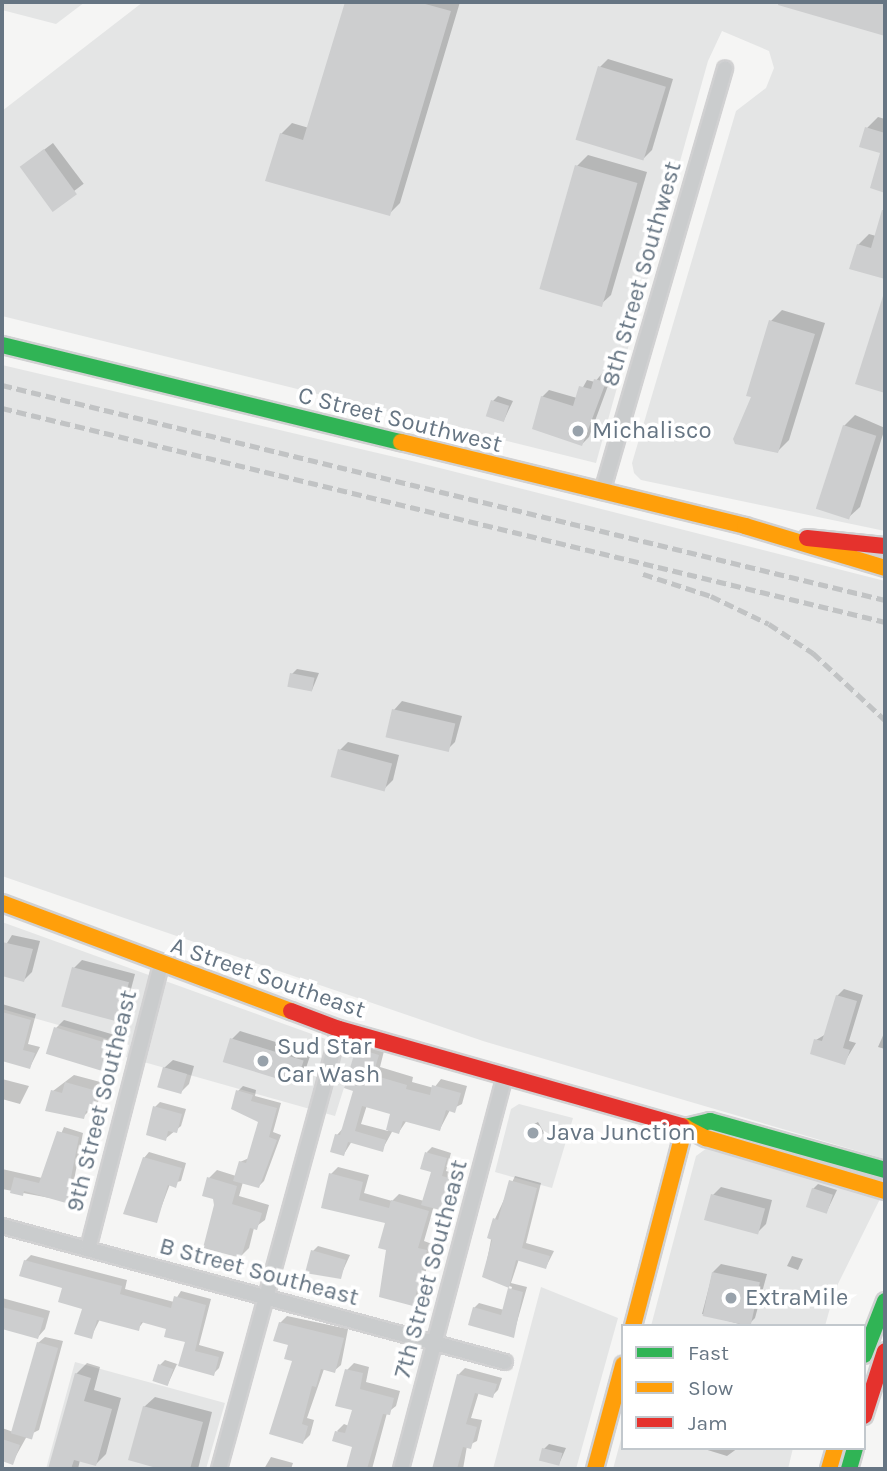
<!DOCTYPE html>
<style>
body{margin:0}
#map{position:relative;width:887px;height:1471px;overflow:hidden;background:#f5f5f4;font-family:Karla,sans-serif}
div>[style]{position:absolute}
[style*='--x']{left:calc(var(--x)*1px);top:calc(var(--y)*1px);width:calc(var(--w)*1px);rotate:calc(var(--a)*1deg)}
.built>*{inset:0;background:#e4e5e5}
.shadow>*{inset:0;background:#0003;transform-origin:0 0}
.building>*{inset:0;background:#cdcecf;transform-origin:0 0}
.roads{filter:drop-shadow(2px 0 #d1d1d2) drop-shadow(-2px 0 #d1d1d2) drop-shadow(0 2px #d1d1d2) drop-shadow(0 -2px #d1d1d2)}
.street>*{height:14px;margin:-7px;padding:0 7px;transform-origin:7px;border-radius:7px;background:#cacccd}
.fast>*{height:16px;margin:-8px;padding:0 8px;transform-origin:8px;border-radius:8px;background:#30b455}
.slow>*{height:16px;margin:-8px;padding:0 8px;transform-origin:8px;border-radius:8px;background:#ff9f0a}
.jam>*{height:16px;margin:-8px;padding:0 8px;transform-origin:8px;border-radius:8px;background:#e5322d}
.rail>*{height:4.5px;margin-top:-2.25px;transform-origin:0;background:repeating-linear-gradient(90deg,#c1c3c4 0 10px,transparent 0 15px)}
.dots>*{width:19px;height:19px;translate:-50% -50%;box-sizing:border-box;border:4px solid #fff;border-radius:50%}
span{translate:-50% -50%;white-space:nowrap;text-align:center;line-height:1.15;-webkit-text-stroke:7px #fff;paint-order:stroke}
.street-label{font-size:24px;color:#667583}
.poi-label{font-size:24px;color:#667583}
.left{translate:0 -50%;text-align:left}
.frame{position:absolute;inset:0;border:4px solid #667583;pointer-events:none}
.legend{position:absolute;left:621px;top:1324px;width:245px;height:126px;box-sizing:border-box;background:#fff;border:2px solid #c2c8cd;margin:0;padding:9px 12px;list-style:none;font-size:21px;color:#667583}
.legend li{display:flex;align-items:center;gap:14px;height:35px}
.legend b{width:35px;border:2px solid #c2c8cd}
</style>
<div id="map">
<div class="built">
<i style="clip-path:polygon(2px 2px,85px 2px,56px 24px,2px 10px)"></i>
<i style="clip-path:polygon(143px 2px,885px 2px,885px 531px,641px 480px,634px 473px,632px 463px,736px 111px,766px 88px,774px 68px,769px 51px,722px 31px,708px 61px,596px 463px,2px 316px,2px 111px)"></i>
<i style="clip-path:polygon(2px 365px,416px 462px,885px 581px,885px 1159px,483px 1041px,2px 876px)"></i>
<i style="clip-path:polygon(2px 922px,356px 1050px,335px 1116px,126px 1057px,129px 1045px,2px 1009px)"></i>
<i style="clip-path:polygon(519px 1104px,573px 1118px,552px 1188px,495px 1172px,511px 1109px)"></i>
<i style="clip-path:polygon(707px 1148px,881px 1197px,835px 1290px,825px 1326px,651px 1326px,696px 1156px)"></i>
<i style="clip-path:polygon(541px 1287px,618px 1318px,576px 1469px,493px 1469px)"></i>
<i style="clip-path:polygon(75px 1362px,225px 1403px,206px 1469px,46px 1469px)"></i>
<i style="clip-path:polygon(623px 1432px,623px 1448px,793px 1448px,788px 1469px,613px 1469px)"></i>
</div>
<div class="shadow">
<i style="clip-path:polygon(346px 2px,460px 2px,400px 203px,389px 214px,281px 134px,292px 123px,309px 128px)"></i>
<i style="clip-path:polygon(797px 2px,885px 2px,885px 35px,795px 8px)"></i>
<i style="clip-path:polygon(608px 59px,673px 79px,652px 150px,644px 158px,600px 67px)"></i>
<i style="clip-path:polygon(878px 117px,885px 119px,885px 191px,872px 187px,882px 152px,867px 128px)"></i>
<i style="left:53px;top:143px;width:51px;height:39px;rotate:53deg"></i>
<i style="clip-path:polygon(588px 155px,647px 172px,611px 295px,600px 305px,577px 166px)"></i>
<i style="clip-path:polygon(885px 206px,885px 278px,851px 267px,858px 245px,869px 234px,876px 236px)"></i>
<i style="clip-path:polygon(782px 310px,825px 323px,789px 440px,778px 451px,753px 396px,771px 321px)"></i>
<i style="clip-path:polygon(603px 372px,612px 375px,589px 437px,582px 444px,542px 397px,549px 390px,577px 398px,587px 380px,595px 382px)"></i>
<i style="clip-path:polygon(498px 396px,513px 401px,504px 420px,493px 401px)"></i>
<i style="clip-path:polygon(855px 415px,885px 428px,860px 507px,849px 517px,844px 426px)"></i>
<i style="clip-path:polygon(297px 669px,319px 673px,312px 690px,292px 674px)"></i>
<i style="clip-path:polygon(402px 701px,462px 716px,455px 742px,447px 750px,394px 710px)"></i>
<i style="clip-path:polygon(348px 742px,399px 755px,393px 780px,385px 788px,340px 750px)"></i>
<i style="clip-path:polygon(12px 935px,40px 941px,32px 972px,24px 980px,2px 974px,2px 951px)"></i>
<i style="clip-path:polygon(82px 960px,135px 974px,125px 1012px,117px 1020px,74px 968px)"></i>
<i style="clip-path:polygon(844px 989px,863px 995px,849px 1041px,856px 1043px,844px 1063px,816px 1040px,826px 1034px,837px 996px)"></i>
<i style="clip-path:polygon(2px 1004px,36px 1014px,28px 1044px,40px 1047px,30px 1067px,3px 1060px,2px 1065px)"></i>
<i style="clip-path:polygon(64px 1020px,118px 1036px,111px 1061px,103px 1069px,56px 1028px)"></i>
<i style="clip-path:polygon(240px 1031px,311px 1053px,304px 1074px,296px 1082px,232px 1039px)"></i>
<i style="clip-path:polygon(885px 1031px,885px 1049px,878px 1047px)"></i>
<i style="clip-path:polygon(evenodd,364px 1042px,385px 1047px,380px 1067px,413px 1077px,412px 1082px,434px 1088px,441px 1079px,467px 1086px,462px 1104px,450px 1110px,440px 1129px,407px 1120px,399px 1132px,393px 1130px,382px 1150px,352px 1141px,344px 1154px,337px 1135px,345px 1126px,355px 1090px,357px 1049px,364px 1042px,367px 1105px,392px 1113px,388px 1131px,361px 1124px,367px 1105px)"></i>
<i style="clip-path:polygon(173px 1060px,194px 1066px,189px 1084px,181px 1092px,164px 1068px)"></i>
<i style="clip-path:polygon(74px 1075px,104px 1083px,98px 1102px,83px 1117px,53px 1091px)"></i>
<i style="clip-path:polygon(2px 1079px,29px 1086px,20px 1104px,2px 1099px)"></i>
<i style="clip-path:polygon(243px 1086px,256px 1090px,255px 1096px,281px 1103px,273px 1132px,281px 1135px,264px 1181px,259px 1186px,243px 1182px,239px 1196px,269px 1205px,265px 1220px,254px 1228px,249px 1248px,241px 1256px,209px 1178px,217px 1170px,236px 1176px,240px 1162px,249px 1158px,260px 1121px,238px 1091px)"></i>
<i style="clip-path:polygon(160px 1102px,186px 1109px,181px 1126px,165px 1139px,155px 1107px)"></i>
<i style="left:538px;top:1122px;width:13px;height:14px;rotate:61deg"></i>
<i style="clip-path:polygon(64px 1127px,83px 1133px,71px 1196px,66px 1201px,2px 1189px,2px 1169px,42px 1178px)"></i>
<i style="clip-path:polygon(432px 1147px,451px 1153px,446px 1171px,453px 1173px,444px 1203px,434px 1206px,424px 1241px,432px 1244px,420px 1297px,413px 1304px,388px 1249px,387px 1221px,323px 1207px,331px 1174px,338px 1167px,369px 1175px,364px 1193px,392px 1201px,399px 1194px,424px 1201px,433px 1171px,427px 1152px)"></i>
<i style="clip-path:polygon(149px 1152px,186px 1163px,181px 1181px,170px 1184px,156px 1221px,144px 1158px)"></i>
<i style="clip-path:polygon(515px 1176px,541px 1183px,526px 1243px,554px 1251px,546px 1267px,519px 1259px,511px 1283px,527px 1287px,513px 1336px,474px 1308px,479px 1303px,504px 1310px,512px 1287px,484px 1276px,495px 1219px)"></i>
<i style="clip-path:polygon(818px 1184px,837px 1190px,827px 1211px,813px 1189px)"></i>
<i style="clip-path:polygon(721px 1187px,772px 1200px,766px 1224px,758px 1232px,713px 1195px)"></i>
<i style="clip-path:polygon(318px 1246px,350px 1255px,340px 1277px,313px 1251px)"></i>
<i style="clip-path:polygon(31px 1255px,127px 1280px,125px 1289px,174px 1302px,181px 1291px,211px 1299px,199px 1345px,224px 1352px,219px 1368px,213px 1374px,177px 1364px,168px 1384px,160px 1365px,165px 1360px,180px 1365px,187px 1341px,168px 1327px,144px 1321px,138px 1329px,100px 1319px,91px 1337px,84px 1307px,64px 1287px,25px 1261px)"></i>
<i style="clip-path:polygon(792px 1256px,803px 1259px,798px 1270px,787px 1266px)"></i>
<i style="clip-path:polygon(721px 1264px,767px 1274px,755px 1318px,747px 1326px,702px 1314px,713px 1272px)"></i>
<i style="clip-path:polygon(2px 1298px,50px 1311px,45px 1329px,38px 1337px,2px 1327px)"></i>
<i style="clip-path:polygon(287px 1316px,348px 1329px,341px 1365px,334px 1371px,324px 1369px,307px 1418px,314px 1420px,310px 1435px,303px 1442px,294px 1360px,280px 1323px)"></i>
<i style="clip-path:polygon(45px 1337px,63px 1341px,39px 1430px,27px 1436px,12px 1463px,2px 1459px,2px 1428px,16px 1433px,38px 1343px)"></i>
<i style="clip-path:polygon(87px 1363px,100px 1367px,94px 1390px,121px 1398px,106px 1454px,95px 1465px,80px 1460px,78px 1469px,49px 1469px,76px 1374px)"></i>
<i style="clip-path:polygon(354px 1363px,369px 1367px,366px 1382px,400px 1391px,396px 1406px,387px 1413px,372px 1469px,347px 1469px,354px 1446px,337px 1431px,344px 1424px,349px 1426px,354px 1409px,347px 1370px)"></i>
<i style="clip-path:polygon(465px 1368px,502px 1378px,498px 1390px,492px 1396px,479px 1392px,471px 1418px,482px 1420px,477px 1441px,467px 1446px,463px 1469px,434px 1469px,458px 1375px)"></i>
<i style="clip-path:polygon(155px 1397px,212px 1412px,198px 1469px,167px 1469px,130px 1459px,144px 1407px)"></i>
<i style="clip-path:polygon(549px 1444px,566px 1448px,559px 1464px,544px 1449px)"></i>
<i style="clip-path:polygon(701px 1448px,738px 1448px,727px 1456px)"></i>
<i style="clip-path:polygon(271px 1457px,293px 1463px,291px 1469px,264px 1469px)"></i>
</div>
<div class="building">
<i style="clip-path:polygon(345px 2px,418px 2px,451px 11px,390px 216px,265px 181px,280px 133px,303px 140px)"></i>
<i style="clip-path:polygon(779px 2px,885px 2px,885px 36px,778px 5px)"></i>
<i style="left:598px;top:66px;width:71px;height:77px;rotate:17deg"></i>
<i style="clip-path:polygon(865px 127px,885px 133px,885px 193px,870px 188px,880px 153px,859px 147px)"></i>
<i style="left:44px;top:149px;width:56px;height:30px;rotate:54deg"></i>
<i style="left:575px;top:165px;width:65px;height:129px;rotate:16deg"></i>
<i style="clip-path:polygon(882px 210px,885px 210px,885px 279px,849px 269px,857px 244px,871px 248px)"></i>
<i style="clip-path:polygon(883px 296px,885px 297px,885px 393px,855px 384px)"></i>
<i style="clip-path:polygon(769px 320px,815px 334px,778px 453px,735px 444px,733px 439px,751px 397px,746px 396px)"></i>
<i style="clip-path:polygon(594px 379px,606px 382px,582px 446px,532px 429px,541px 396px,573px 406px,579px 386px,591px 389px)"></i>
<i style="left:491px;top:400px;width:19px;height:17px;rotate:18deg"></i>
<i style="left:843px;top:425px;width:35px;height:88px;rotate:18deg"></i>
<i style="left:290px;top:673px;width:25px;height:14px;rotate:11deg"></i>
<i style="left:392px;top:709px;width:65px;height:29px;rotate:13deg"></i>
<i style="left:338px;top:749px;width:56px;height:29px;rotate:15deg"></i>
<i style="clip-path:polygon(2px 942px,33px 949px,24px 982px,2px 976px)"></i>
<i style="left:72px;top:967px;width:59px;height:41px;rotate:15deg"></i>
<i style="clip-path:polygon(836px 995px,857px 1001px,843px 1048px,850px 1050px,845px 1065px,810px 1054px,814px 1039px,822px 1041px)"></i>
<i style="clip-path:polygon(2px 1012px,31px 1020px,23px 1050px,35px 1053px,30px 1069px,2px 1061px)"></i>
<i style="left:54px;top:1027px;width:59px;height:28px;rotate:17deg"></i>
<i style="left:230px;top:1038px;width:77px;height:25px;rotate:17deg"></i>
<i style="clip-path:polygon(356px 1048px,379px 1055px,373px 1075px,407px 1085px,406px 1089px,430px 1095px,432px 1085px,461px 1093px,455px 1113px,446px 1110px,440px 1131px,403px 1121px,399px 1134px,386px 1130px,390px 1114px,362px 1106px,355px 1131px,386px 1140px,383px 1152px,348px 1142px,344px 1156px,330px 1152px,335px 1134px,340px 1135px,353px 1091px,344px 1088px)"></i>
<i style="left:163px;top:1067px;width:25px;height:21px;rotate:16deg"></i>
<i style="clip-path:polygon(65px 1082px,97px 1091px,91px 1112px,86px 1111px,84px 1119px,45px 1111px,51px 1090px,62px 1093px)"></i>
<i style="clip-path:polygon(236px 1090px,253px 1095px,251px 1101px,277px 1108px,269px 1137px,277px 1140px,259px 1188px,233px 1181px,239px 1161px,246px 1163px,258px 1122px,231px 1109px)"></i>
<i style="clip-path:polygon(153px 1106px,182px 1114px,177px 1133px,168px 1131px,166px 1141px,146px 1135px)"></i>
<i style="clip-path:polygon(57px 1131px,79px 1137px,66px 1203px,24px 1191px,23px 1196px,10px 1193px,14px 1177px,39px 1183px)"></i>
<i style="clip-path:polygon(425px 1152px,447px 1158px,442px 1176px,449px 1178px,440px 1210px,421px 1205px,431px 1172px,420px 1169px)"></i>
<i style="clip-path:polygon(143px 1157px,182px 1168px,176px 1188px,168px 1185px,157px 1223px,123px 1214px)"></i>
<i style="clip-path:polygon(329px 1173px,363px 1182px,359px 1200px,389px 1208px,391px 1200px,429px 1211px,418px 1248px,427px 1250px,413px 1306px,379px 1297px,386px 1250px,378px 1248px,385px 1223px,321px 1208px)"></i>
<i style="clip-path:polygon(207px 1177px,237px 1186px,232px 1204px,262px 1213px,257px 1230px,250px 1228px,241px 1258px,203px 1248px,214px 1205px,213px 1199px,202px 1196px)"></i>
<i style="clip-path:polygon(509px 1180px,537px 1188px,522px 1248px,550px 1256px,546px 1269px,516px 1260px,509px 1288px,482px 1277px,492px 1240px,487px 1238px,493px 1218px,498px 1220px)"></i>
<i style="left:812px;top:1188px;width:22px;height:20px;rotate:18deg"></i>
<i style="left:711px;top:1194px;width:56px;height:27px;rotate:15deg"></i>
<i style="clip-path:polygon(311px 1250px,346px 1260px,341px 1279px,305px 1273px)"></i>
<i style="clip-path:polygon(24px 1260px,122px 1286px,120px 1294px,171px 1308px,174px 1296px,206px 1305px,195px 1351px,219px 1357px,214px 1376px,178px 1366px,185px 1342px,164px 1337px,166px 1329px,141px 1322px,139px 1331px,97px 1320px,92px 1339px,74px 1334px,82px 1309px,58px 1302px,62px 1288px,19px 1276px)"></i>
<i style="left:712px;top:1272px;width:49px;height:45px;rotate:12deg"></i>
<i style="clip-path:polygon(508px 1288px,523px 1292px,514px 1338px,468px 1325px,473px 1307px,501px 1315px)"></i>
<i style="clip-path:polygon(2px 1307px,44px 1318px,38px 1339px,2px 1329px)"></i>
<i style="clip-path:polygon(279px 1322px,344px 1338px,335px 1373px,321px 1369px,316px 1387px,312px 1386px,302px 1424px,308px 1426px,303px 1444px,269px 1434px,292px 1361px,284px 1359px,288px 1345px,273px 1341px)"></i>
<i style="left:37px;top:1342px;width:22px;height:95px;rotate:16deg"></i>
<i style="left:158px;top:1364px;width:16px;height:18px;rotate:18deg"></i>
<i style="clip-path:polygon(345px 1369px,363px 1373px,360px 1389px,394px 1398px,390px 1415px,383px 1414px,367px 1469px,346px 1469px,352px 1447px,332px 1441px,335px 1431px,345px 1433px,352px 1410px,335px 1406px)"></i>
<i style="clip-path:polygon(75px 1373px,91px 1378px,84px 1401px,112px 1409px,96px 1466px,74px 1460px,71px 1469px,48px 1469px)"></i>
<i style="clip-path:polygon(457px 1374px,497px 1384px,493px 1398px,475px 1393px,466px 1424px,477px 1427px,471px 1449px,463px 1447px,457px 1469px,432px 1469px)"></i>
<i style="clip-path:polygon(143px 1406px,203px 1422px,190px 1469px,160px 1469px,128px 1460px)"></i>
<i style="clip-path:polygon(2px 1439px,20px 1445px,13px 1465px,2px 1461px)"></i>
<i style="left:542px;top:1448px;width:21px;height:13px;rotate:14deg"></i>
</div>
<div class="roads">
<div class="street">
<i style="--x:602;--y:492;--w:441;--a:-73.8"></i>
<i style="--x:2;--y:1226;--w:521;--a:15.13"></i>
<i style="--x:88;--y:1249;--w:293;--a:-75.6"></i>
<i style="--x:219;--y:1469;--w:456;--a:-74.7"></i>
<i style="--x:401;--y:1469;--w:403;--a:-75.2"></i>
</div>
<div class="fast">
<i style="--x:2;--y:345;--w:411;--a:13.7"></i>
<i style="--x:685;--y:1127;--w:26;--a:-13"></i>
<i style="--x:710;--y:1121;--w:182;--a:15.6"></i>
<i style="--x:864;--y:1355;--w:58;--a:-68.7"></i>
<i style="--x:849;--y:1469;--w:22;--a:-74"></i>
</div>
<div class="slow">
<i style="--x:401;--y:442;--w:354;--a:13.7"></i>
<i style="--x:745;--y:526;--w:146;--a:16.7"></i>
<i style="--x:2;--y:903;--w:309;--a:20.5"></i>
<i style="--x:682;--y:1126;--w:27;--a:27"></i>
<i style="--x:706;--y:1138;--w:187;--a:16.5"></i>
<i style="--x:633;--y:1326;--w:206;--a:-75.4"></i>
<i style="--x:595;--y:1469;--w:108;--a:-74.9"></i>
<i style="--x:829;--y:1469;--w:22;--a:-74"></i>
</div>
<div class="jam">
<i style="--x:807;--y:538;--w:78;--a:5.9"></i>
<i style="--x:291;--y:1011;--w:51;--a:20.6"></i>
<i style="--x:339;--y:1029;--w:356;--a:15.8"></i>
<i style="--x:864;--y:1416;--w:68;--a:-72.1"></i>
</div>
</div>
<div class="rail">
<i style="--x:2;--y:385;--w:909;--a:13.68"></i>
<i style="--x:2;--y:408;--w:909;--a:13.62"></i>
<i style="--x:643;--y:574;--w:71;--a:17.9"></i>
<i style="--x:711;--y:596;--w:64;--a:25.8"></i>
<i style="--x:769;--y:624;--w:53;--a:33.4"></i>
<i style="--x:813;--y:653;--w:98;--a:42.9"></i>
</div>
<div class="dots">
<i style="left:578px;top:431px;background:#98a2ab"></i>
<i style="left:263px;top:1061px;background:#98a2ab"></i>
<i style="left:533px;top:1133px;background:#98a2ab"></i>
<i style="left:731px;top:1298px;background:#98a2ab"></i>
</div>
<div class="street-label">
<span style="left:642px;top:274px;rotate:-74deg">8th Street Southwest</span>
<span style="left:400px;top:420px;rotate:14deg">C Street Southwest</span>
<span style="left:268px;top:978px;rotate:19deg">A Street Southeast</span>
<span style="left:102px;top:1101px;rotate:-76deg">9th Street Southeast</span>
<span style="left:431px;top:1269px;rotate:-75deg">7th Street Southeast</span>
<span style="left:259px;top:1272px;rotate:15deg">B Street Southeast</span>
</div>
<div class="poi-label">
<span class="left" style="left:592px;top:431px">Michalisco</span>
<span class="left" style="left:277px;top:1061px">Sud Star<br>Car Wash</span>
<span class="left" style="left:547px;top:1133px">Java Junction</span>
<span class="left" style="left:745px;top:1298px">ExtraMile</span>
</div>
<div class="frame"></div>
<ul class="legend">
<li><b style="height:9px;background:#30b455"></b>Fast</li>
<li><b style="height:9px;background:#ff9f0a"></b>Slow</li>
<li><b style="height:9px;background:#e5322d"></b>Jam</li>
</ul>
</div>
